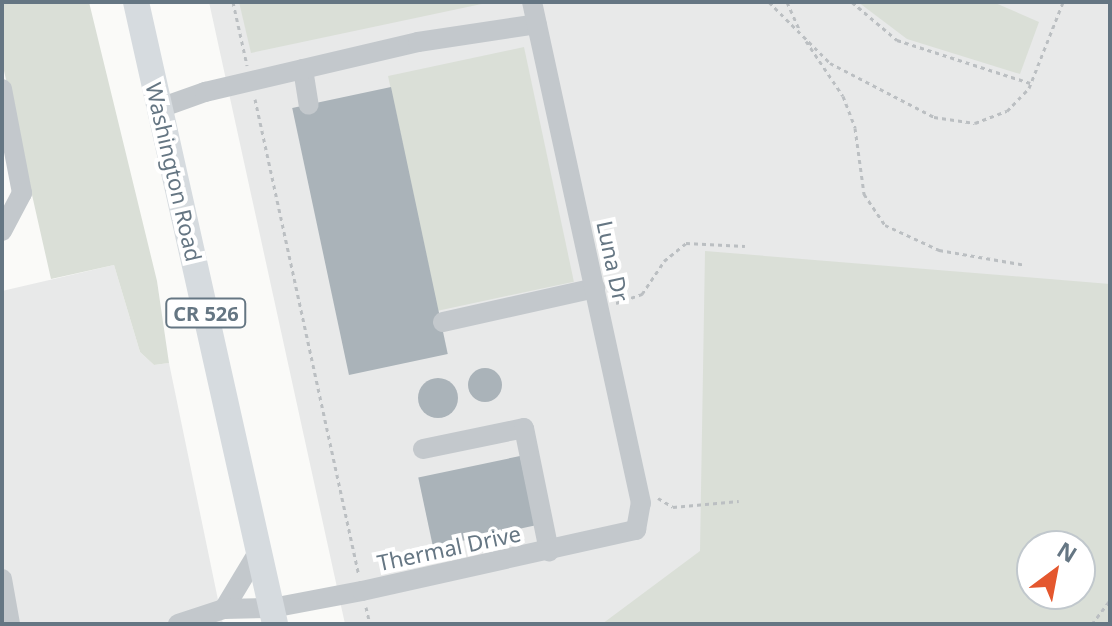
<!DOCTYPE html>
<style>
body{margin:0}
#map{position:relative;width:1112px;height:626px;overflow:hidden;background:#fafaf8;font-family:"Noto Sans",sans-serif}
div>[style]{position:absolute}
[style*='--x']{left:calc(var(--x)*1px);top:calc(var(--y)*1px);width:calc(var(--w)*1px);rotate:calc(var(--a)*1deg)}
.built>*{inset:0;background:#e8e9e9}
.green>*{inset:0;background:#dadfd7;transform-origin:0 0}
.building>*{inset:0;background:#aab3b9;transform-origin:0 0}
.round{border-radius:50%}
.path>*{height:3px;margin-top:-1.5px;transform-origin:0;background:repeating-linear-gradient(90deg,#bbbfc2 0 4px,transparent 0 8px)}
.minor>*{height:20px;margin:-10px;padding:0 10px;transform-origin:10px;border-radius:10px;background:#c3c8cc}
.major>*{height:26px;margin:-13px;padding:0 13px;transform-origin:13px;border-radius:13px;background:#d6dbdf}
span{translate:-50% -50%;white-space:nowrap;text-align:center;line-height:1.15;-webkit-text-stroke:8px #fff;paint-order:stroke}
.shield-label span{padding:2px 6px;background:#fff;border:2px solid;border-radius:6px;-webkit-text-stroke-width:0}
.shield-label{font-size:20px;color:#657683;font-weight:700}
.street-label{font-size:22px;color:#657683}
.frame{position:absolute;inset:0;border:4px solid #657683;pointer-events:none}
.north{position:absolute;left:1016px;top:530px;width:80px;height:80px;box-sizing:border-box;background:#fff;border:2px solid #c1c8cd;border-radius:50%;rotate:32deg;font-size:22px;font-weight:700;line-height:32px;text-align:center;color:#657683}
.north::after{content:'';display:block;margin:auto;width:28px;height:36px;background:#e4572e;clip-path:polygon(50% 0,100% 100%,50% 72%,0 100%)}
</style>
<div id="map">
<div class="built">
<i style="clip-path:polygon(evenodd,209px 2px,1110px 2px,1110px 624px,345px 624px,209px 2px,1032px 546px,1080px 546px,1080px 594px,1032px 594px,1032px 546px)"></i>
<i style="clip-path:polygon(114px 265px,140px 352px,154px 365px,169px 363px,223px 624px,2px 624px,2px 291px)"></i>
</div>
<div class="green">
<i style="clip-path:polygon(2px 2px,89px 2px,157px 281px,169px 363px,154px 365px,140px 352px,114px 265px,51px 279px,2px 62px)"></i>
<i style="clip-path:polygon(239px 2px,491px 2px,251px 53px)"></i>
<i style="clip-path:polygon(858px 2px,993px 2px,1039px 22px,1020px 74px,907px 39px)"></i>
<i style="left:524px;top:47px;width:240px;height:139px;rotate:78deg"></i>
<i style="clip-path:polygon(evenodd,705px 251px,1110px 284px,1110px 624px,602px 624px,700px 551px,705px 251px,1080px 546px,1080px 594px,1032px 594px,1032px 546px,1080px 546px)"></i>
</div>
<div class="building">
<i style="left:391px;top:87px;width:273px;height:101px;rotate:78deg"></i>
<i class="round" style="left:468px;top:368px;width:34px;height:34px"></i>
<i class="round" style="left:418px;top:378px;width:40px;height:40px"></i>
<i style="left:520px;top:456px;width:71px;height:104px;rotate:78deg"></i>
</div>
<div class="path">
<i style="--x:233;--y:2;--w:65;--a:77.5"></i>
<i style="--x:769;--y:2;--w:86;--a:45"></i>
<i style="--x:830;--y:63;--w:117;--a:27.4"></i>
<i style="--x:934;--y:117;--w:41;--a:8.3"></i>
<i style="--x:975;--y:123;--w:34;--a:-21"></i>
<i style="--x:1007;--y:111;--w:32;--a:-46"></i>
<i style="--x:1029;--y:88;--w:92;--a:-68.4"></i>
<i style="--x:787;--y:2;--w:32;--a:66"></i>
<i style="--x:852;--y:2;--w:59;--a:40.2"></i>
<i style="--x:897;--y:40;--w:140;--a:17.9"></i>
<i style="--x:806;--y:41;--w:66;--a:56.1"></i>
<i style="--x:843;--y:96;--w:34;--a:69"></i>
<i style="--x:855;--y:128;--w:67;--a:82.2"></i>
<i style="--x:864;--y:194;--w:37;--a:56"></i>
<i style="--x:885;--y:225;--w:60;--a:24.8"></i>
<i style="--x:939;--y:250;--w:88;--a:9.8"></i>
<i style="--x:255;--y:99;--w:485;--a:77.7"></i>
<i style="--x:616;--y:303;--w:28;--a:-19"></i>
<i style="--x:642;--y:294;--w:40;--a:-56"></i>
<i style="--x:664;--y:261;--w:28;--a:-39"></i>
<i style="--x:686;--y:243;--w:59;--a:2.9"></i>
<i style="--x:658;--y:498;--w:17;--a:31"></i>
<i style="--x:673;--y:507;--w:66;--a:-5.2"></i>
<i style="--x:366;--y:607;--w:17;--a:77"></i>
<i style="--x:1092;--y:624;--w:30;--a:-53"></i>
</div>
<div class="minor">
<i style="--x:303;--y:69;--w:36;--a:81"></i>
<i style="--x:2;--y:89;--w:106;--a:79.1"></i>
<i style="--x:22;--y:193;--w:43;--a:117.8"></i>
<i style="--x:160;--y:108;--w:48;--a:-19.6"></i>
<i style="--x:205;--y:92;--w:219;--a:-13.2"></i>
<i style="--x:418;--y:42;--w:120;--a:-8.6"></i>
<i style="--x:443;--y:322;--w:156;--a:-12.6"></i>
<i style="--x:423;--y:449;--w:103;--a:-11.7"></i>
<i style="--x:524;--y:428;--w:126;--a:78.5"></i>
<i style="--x:2;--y:579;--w:46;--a:79.9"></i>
<i style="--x:224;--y:609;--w:68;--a:-58.9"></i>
<i style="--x:178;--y:624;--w:48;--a:-18.1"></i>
<i style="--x:224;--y:609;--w:48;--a:-1.2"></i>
<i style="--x:272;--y:608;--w:92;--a:-10.7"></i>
<i style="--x:362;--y:591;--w:281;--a:-12.6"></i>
<i style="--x:636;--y:530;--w:27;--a:-80"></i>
<i style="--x:641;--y:503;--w:513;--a:-102.27"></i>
</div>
<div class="major">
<i style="--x:136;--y:2;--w:637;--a:77.4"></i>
</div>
<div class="shield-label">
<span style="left:206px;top:313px">CR 526</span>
</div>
<div class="street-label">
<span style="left:174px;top:172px;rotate:77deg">Washington Road</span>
<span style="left:613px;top:261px;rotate:78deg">Luna Dr</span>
<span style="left:449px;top:548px;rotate:-12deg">Thermal Drive</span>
</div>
<div class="frame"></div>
<div class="north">N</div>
</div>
